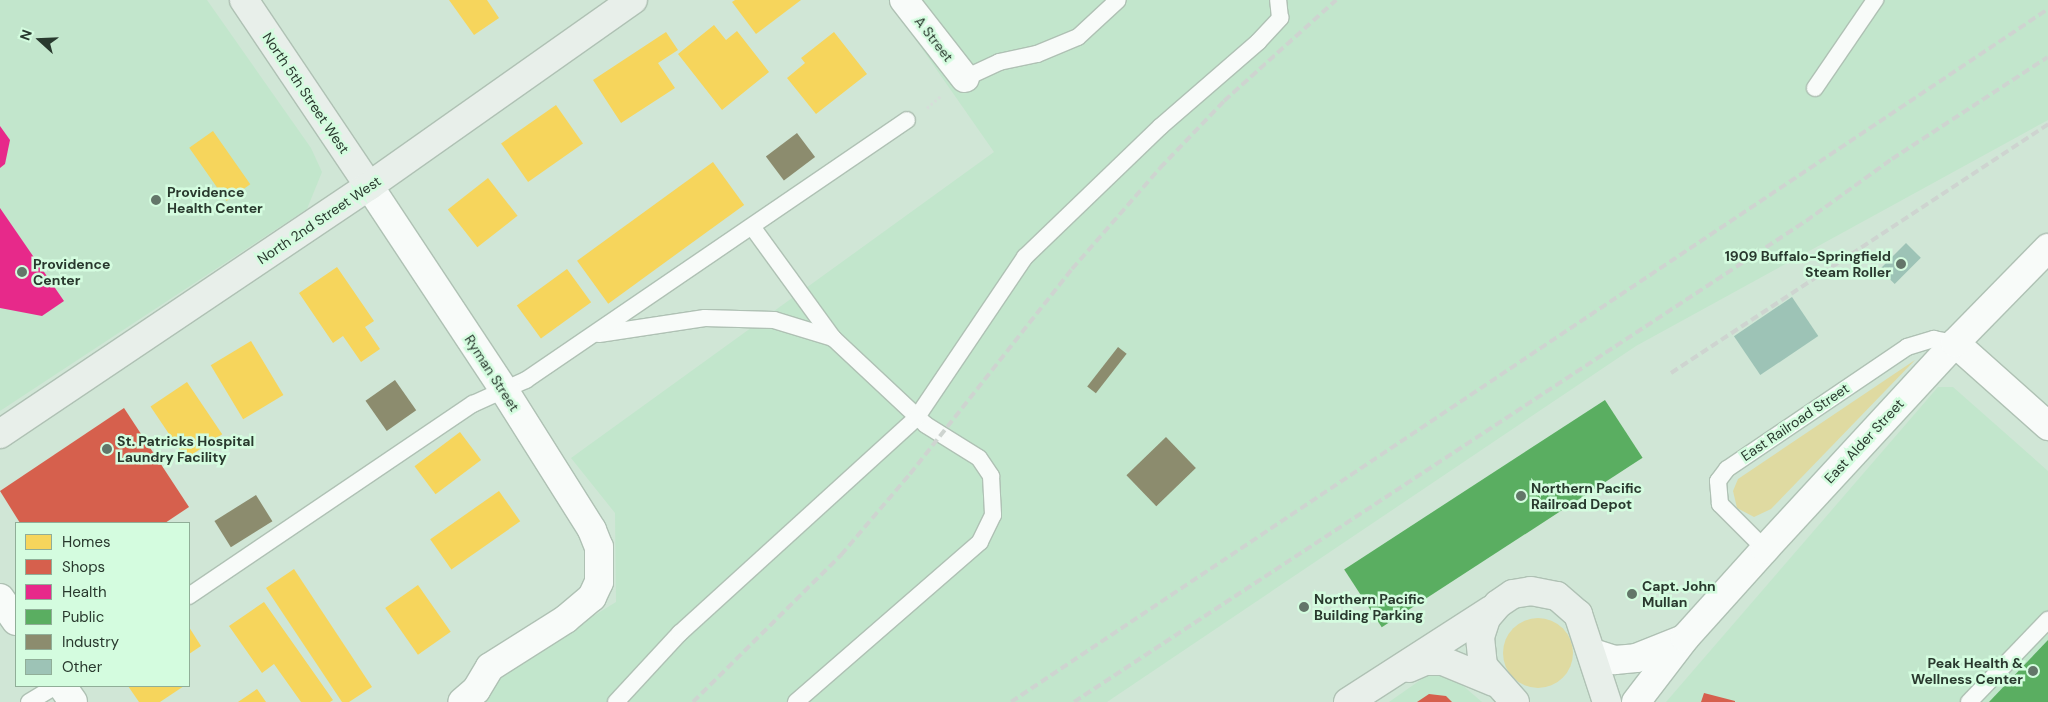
<!DOCTYPE html>
<style>
body{margin:0}
#map{position:relative;width:2048px;height:702px;overflow:hidden;background:#d0e6d6;font-family:"DM Sans",sans-serif}
div>[style]{position:absolute}
[style*='--x']{left:calc(var(--x)*1px);top:calc(var(--y)*1px);width:calc(var(--w)*1px);rotate:calc(var(--a)*1deg)}
.built>*{inset:0;background:#c2e6cc}
.green>*{inset:0;background:#dfdaa1}
.round{border-radius:50%}
.homes>*{inset:0;background:#f6d55c;transform-origin:0 0}
.shops>*{inset:0;background:#d6604d}
.health>*{inset:0;background:#e7298a}
.public>*{inset:0;background:#5aae61;transform-origin:0 0}
.industry>*{inset:0;background:#8c8c6e;transform-origin:0 0}
.building>*{inset:0;background:#9dc3b6;transform-origin:0 0}
.path>*{height:3px;margin-top:-1.5px;transform-origin:0;background:repeating-linear-gradient(90deg,#d6ded9 0 2.5px,transparent 0 5px)}
.roads{filter:drop-shadow(1px 0 #afc1b4) drop-shadow(-1px 0 #afc1b4) drop-shadow(0 1px #afc1b4) drop-shadow(0 -1px #afc1b4)}
.lane>*{height:16px;margin:-8px;padding:0 8px;transform-origin:8px;border-radius:8px;background:#f8fbf9}
.street>*{height:28px;margin:-14px;padding:0 14px;transform-origin:14px;border-radius:14px;background:#f8fbf9}
.secondary>*{height:28px;margin:-14px;padding:0 14px;transform-origin:14px;border-radius:14px;background:#e8efea}
.rail>*{height:4px;margin-top:-2px;transform-origin:0;background:repeating-linear-gradient(90deg,#ced4d0 0 8px,transparent 0 12px)}
.dots>*{width:14px;height:14px;translate:-50% -50%;box-sizing:border-box;border:2px solid #d4fcdf;border-radius:50%}
span{translate:-50% -50%;white-space:nowrap;text-align:center;line-height:1.15;-webkit-text-stroke:5px #d4fcdf;paint-order:stroke}
.street-label{font-size:14px;color:#29392e}
.poi-label{font-size:14px;color:#29392e;font-weight:700}
.left{translate:0 -50%;text-align:left}
.right{translate:-100% -50%;text-align:right}
.legend{position:absolute;left:15px;top:522px;width:175px;height:165px;box-sizing:border-box;background:#d4fcdf;border:1px solid #90ae98;margin:0;padding:6px 9px;list-style:none;font-size:15px;color:#29392e}
.legend li{display:flex;align-items:center;gap:10px;height:25px}
.legend b{width:25px;border:1px solid #90ae98}
.north{position:absolute;left:15px;top:15px;width:50px;height:50px;-webkit-text-stroke:4px #d4fcdf;paint-order:stroke;rotate:290deg;font-size:14px;font-weight:700;line-height:20px;text-align:center;color:#29392e}
.north::after{content:'';display:block;margin:auto;width:18px;height:22px;background:#29392e;clip-path:polygon(50% 0,100% 100%,50% 72%,0 100%)}
</style>
<div id="map">
<div class="built">
<i style="clip-path:polygon(0 0,207px 0,311px 148px,322px 172px,307px 209px,0 411px)"></i>
<i style="clip-path:polygon(888px 0,2048px 0,2048px 120px,1636px 346px,1107px 702px,480px 702px,499px 674px,616px 602px,615px 513px,571px 458px,994px 152px)"></i>
<i style="clip-path:polygon(1938px 387px,1953px 387px,2048px 471px,2048px 702px,1666px 702px)"></i>
<i style="clip-path:polygon(1429px 674px,1454px 678px,1482px 702px,1389px 702px)"></i>
</div>
<div class="green">
<i style="clip-path:polygon(1915px 360px,1771px 509px,1754px 517px,1737px 508px,1733px 491px,1738px 479px)"></i>
<i class="round" style="left:1503px;top:618px;width:70px;height:70px"></i>
</div>
<div class="homes">
<i style="clip-path:polygon(449px 0,487px 0,499px 18px,474px 35px)"></i>
<i style="clip-path:polygon(735px 0,801px 0,756px 34px,732px 2px)"></i>
<i style="clip-path:polygon(714px 25px,726px 40px,737px 31px,769px 72px,722px 110px,678px 54px)"></i>
<i style="clip-path:polygon(666px 32px,678px 50px,658px 63px,675px 88px,621px 123px,593px 80px)"></i>
<i style="clip-path:polygon(834px 32px,867px 74px,816px 114px,787px 78px,805px 63px,801px 58px)"></i>
<i style="left:556px;top:105px;width:47px;height:67px;rotate:55deg"></i>
<i style="left:213px;top:131px;width:65px;height:29px;rotate:55deg"></i>
<i style="left:713px;top:162px;width:53px;height:168px;rotate:54deg"></i>
<i style="left:488px;top:178px;width:48px;height:51px;rotate:52deg"></i>
<i style="clip-path:polygon(337px 267px,374px 321px,365px 327px,380px 349px,361px 362px,343px 336px,333px 343px,299px 293px)"></i>
<i style="left:567px;top:269px;width:41px;height:62px;rotate:54deg"></i>
<i style="left:251px;top:341px;width:63px;height:47px;rotate:59deg"></i>
<i style="left:187px;top:382px;width:63px;height:44px;rotate:56deg"></i>
<i style="left:460px;top:432px;width:35px;height:57px;rotate:53deg"></i>
<i style="left:499px;top:491px;width:37px;height:84px;rotate:55deg"></i>
<i style="clip-path:polygon(294px 569px,372px 687px,349px 702px,342px 702px,266px 588px)"></i>
<i style="left:418px;top:585px;width:57px;height:40px;rotate:55deg"></i>
<i style="clip-path:polygon(264px 602px,333px 700px,330px 702px,301px 702px,274px 664px,262px 673px,229px 626px)"></i>
<i style="clip-path:polygon(189px 627px,201px 646px,189px 654px)"></i>
<i style="clip-path:polygon(128px 686px,184px 686px,160px 702px,139px 702px)"></i>
<i style="clip-path:polygon(257px 689px,266px 702px,238px 702px)"></i>
</div>
<div class="shops">
<i style="clip-path:polygon(124px 408px,189px 507px,165px 523px,20px 523px,0 491px)"></i>
<i style="clip-path:polygon(1704px 693px,1735px 701px,1735px 702px,1701px 702px)"></i>
<i style="clip-path:polygon(1429px 694px,1446px 696px,1452px 702px,1417px 702px)"></i>
</div>
<div class="health">
<i style="clip-path:polygon(0 126px,10px 140px,5px 164px,0 168px)"></i>
<i style="clip-path:polygon(0 208px,64px 301px,42px 316px,0 308px)"></i>
</div>
<div class="public">
<i style="left:1605px;top:400px;width:69px;height:311px;rotate:57deg"></i>
<i style="clip-path:polygon(2048px 640px,2048px 702px,1989px 702px)"></i>
</div>
<div class="industry">
<i style="left:797px;top:133px;width:30px;height:39px;rotate:53deg"></i>
<i style="left:1118px;top:347px;width:11px;height:50px;rotate:38deg"></i>
<i style="left:395px;top:380px;width:37px;height:36px;rotate:55deg"></i>
<i style="left:1166px;top:437px;width:43px;height:55px;rotate:46deg"></i>
<i style="left:256px;top:495px;width:31px;height:49px;rotate:58deg"></i>
</div>
<div class="building">
<i style="left:1906px;top:243px;width:21px;height:37px;rotate:45deg"></i>
<i style="left:1792px;top:297px;width:47px;height:70px;rotate:56deg"></i>
</div>
<div class="path">
<i style="--x:927;--y:108;--w:18;--a:-41"></i>
</div>
<div class="roads">
<div class="lane">
<i style="--x:965;--y:78;--w:38;--a:-25"></i>
<i style="--x:999;--y:62;--w:39;--a:-12"></i>
<i style="--x:1037;--y:54;--w:44;--a:-22.5"></i>
<i style="--x:1078;--y:37;--w:54;--a:-42.8"></i>
<i style="--x:1815;--y:88;--w:107;--a:-55.7"></i>
<i style="--x:753;--y:228;--w:136;--a:54"></i>
<i style="--x:833;--y:338;--w:127;--a:43.1"></i>
<i style="--x:926;--y:425;--w:62;--a:31.9"></i>
<i style="--x:979;--y:458;--w:22;--a:56"></i>
<i style="--x:991;--y:476;--w:39;--a:87"></i>
<i style="--x:993;--y:515;--w:30;--a:116"></i>
<i style="--x:980;--y:542;--w:244;--a:139"></i>
<i style="--x:599;--y:334;--w:107;--a:-8.6"></i>
<i style="--x:705;--y:318;--w:69;--a:1.7"></i>
<i style="--x:774;--y:320;--w:62;--a:17"></i>
<i style="--x:1765;--y:549;--w:64;--a:-135"></i>
<i style="--x:1720;--y:504;--w:23;--a:-95"></i>
<i style="--x:1718;--y:481;--w:15;--a:-53"></i>
<i style="--x:1727;--y:469;--w:217;--a:-34.1"></i>
<i style="--x:1907;--y:347;--w:28;--a:-17"></i>
<i style="--x:1934;--y:339;--w:21;--a:11"></i>
<i style="--x:189;--y:596;--w:343;--a:-34.1"></i>
<i style="--x:473;--y:404;--w:58;--a:-24.4"></i>
<i style="--x:526;--y:380;--w:461;--a:-34.3"></i>
<i style="--x:29;--y:702;--w:31;--a:-31"></i>
<i style="--x:616;--y:702;--w:94;--a:-47.2"></i>
<i style="--x:680;--y:633;--w:321;--a:-42.3"></i>
<i style="--x:917;--y:417;--w:193;--a:-56"></i>
<i style="--x:1025;--y:257;--w:187;--a:-43.9"></i>
<i style="--x:1160;--y:127;--w:130;--a:-40.9"></i>
<i style="--x:1258;--y:42;--w:33;--a:-47"></i>
<i style="--x:1280;--y:18;--w:18;--a:-96"></i>
<i style="--x:1969;--y:702;--w:114;--a:-46.1"></i>
</div>
<div class="street">
<i style="--x:904;--y:0;--w:99;--a:52"></i>
<i style="--x:369;--y:186;--w:245;--a:56.5"></i>
<i style="--x:504;--y:390;--w:165;--a:57.8"></i>
<i style="--x:592;--y:530;--w:18;--a:68"></i>
<i style="--x:599;--y:547;--w:35;--a:90"></i>
<i style="--x:599;--y:582;--w:17;--a:115"></i>
<i style="--x:592;--y:597;--w:34;--a:140"></i>
<i style="--x:566;--y:619;--w:90;--a:147.7"></i>
<i style="--x:490;--y:667;--w:27;--a:121"></i>
<i style="--x:476;--y:690;--w:18;--a:139"></i>
<i style="--x:1955;--y:343;--w:125;--a:41.7"></i>
<i style="--x:0;--y:598;--w:28;--a:55"></i>
<i style="--x:1593;--y:653;--w:23;--a:18"></i>
<i style="--x:1615;--y:660;--w:21;--a:-5"></i>
<i style="--x:1636;--y:658;--w:48;--a:-21.8"></i>
<i style="--x:62;--y:686;--w:19;--a:55"></i>
<i style="--x:1636;--y:702;--w:81;--a:-52.6"></i>
<i style="--x:1685;--y:638;--w:120;--a:-48"></i>
<i style="--x:1765;--y:549;--w:280;--a:-47.3"></i>
<i style="--x:1955;--y:343;--w:133;--a:-45.6"></i>
</div>
<div class="secondary">
<i style="--x:244;--y:0;--w:224;--a:56.1"></i>
<i style="--x:0;--y:434;--w:445;--a:-33.9"></i>
<i style="--x:369;--y:186;--w:323;--a:-35.2"></i>
<i style="--x:1409;--y:668;--w:17;--a:-24"></i>
<i style="--x:1425;--y:661;--w:18;--a:0"></i>
<i style="--x:1443;--y:661;--w:55;--a:22.4"></i>
<i style="--x:1348;--y:702;--w:170;--a:-32.8"></i>
<i style="--x:1515;--y:702;--w:48;--a:-131.6"></i>
<i style="--x:1483;--y:666;--w:29;--a:-96"></i>
<i style="--x:1480;--y:637;--w:20;--a:-72"></i>
<i style="--x:1486;--y:618;--w:18;--a:-49"></i>
<i style="--x:1498;--y:604;--w:18;--a:-34"></i>
<i style="--x:1513;--y:594;--w:18;--a:-9"></i>
<i style="--x:1531;--y:591;--w:26;--a:11"></i>
<i style="--x:1557;--y:596;--w:28;--a:41"></i>
<i style="--x:1578;--y:614;--w:93;--a:71.8"></i>
</div>
</div>
<div class="rail">
<i style="--x:1671;--y:373;--w:452;--a:-33.4"></i>
<i style="--x:693;--y:702;--w:209;--a:-44.8"></i>
<i style="--x:841;--y:555;--w:106;--a:-49.6"></i>
<i style="--x:910;--y:474;--w:261;--a:-51.7"></i>
<i style="--x:1072;--y:269;--w:134;--a:-48.9"></i>
<i style="--x:1160;--y:168;--w:93;--a:-46.3"></i>
<i style="--x:1224;--y:101;--w:151;--a:-42"></i>
<i style="--x:1011;--y:702;--w:1247;--a:-33.75"></i>
<i style="--x:1074;--y:702;--w:876;--a:-33.31"></i>
<i style="--x:1806;--y:221;--w:106;--a:-35.8"></i>
<i style="--x:1892;--y:159;--w:186;--a:-33.2"></i>
</div>
<div class="dots">
<i style="left:156px;top:200px;background:#637669"></i>
<i style="left:1901px;top:264px;background:#637669"></i>
<i style="left:22px;top:272px;background:#637669"></i>
<i style="left:107px;top:449px;background:#637669"></i>
<i style="left:1521px;top:496px;background:#637669"></i>
<i style="left:1632px;top:594px;background:#637669"></i>
<i style="left:1304px;top:607px;background:#637669"></i>
<i style="left:2033px;top:671px;background:#637669"></i>
</div>
<div class="street-label">
<span style="left:934px;top:39px;rotate:52deg">A Street</span>
<span style="left:306px;top:93px;rotate:56deg">North 5th Street West</span>
<span style="left:319px;top:220px;rotate:-34deg">North 2nd Street West</span>
<span style="left:492px;top:373px;rotate:57deg">Ryman Street</span>
<span style="left:1795px;top:422px;rotate:-34deg">East Railroad Street</span>
<span style="left:1864px;top:441px;rotate:-47deg">East Alder Street</span>
</div>
<div class="poi-label">
<span class="left" style="left:167px;top:200px">Providence<br>Health Center</span>
<span class="right" style="left:1891px;top:264px">1909 Buffalo-Springfield<br>Steam Roller</span>
<span class="left" style="left:33px;top:272px">Providence<br>Center</span>
<span class="left" style="left:117px;top:449px">St. Patricks Hospital<br>Laundry Facility</span>
<span class="left" style="left:1531px;top:496px">Northern Pacific<br>Railroad Depot</span>
<span class="left" style="left:1642px;top:594px">Capt. John<br>Mullan</span>
<span class="left" style="left:1314px;top:607px">Northern Pacific<br>Building Parking</span>
<span class="right" style="left:2023px;top:671px">Peak Health &amp;<br>Wellness Center</span>
</div>
<ul class="legend">
<li><b style="height:14px;background:#f6d55c"></b>Homes</li>
<li><b style="height:14px;background:#d6604d"></b>Shops</li>
<li><b style="height:14px;background:#e7298a"></b>Health</li>
<li><b style="height:14px;background:#5aae61"></b>Public</li>
<li><b style="height:14px;background:#8c8c6e"></b>Industry</li>
<li><b style="height:14px;background:#9dc3b6"></b>Other</li>
</ul>
<div class="north">N</div>
</div>
